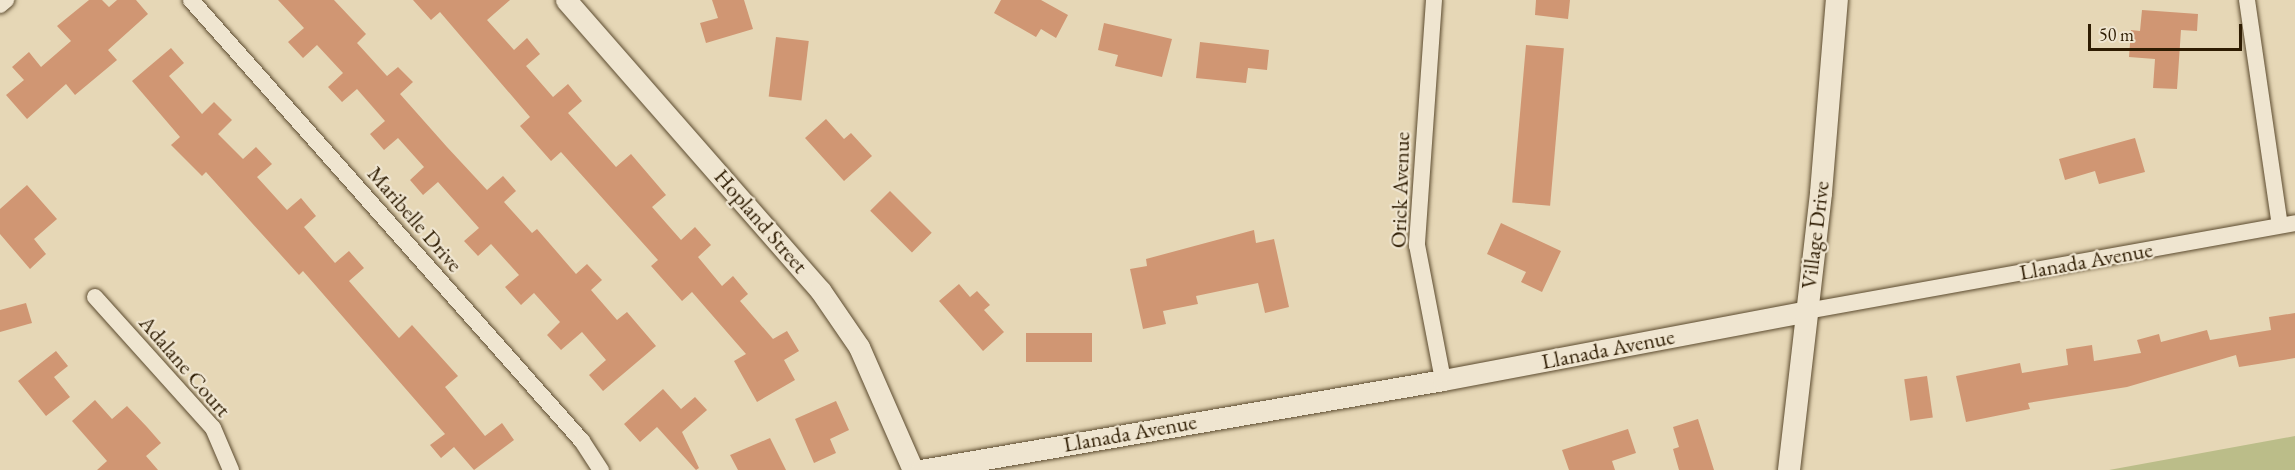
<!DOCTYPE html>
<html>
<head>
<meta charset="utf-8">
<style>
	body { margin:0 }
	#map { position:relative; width:2295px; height:470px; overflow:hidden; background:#e6d7b6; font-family:"EB Garamond",serif }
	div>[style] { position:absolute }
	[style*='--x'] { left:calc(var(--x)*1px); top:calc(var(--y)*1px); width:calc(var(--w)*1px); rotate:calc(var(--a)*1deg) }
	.green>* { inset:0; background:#bbbd89 }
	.building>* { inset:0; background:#d09673; transform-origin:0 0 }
	.roads { filter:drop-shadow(0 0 2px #5c4b2f) drop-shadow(0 0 2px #5c4b2f) }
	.minor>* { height:16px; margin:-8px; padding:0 8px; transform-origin:8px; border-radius:8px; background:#efe5d0 }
	.tertiary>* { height:21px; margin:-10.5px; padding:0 10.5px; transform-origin:10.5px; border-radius:10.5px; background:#efe5d0 }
	.secondary>* { height:22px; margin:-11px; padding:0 11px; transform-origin:11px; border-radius:11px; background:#efe5d0 }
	span { translate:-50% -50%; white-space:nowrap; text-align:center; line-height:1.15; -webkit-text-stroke:4.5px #efe5d0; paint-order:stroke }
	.street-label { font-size:22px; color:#2e1c02 }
	.scale { position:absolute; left:2088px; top:24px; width:154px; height:27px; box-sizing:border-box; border:3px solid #2e1c02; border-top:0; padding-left:8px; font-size:18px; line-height:21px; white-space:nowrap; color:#2e1c02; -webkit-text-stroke:4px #efe5d0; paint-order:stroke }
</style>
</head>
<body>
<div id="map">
	<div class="green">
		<div style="clip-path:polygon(2295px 436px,2295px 470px,2109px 470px)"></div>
	</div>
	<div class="building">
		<div style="clip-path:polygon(89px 0,102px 0,109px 7px,117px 0,136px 0,148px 14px,108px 50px,117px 60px,75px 95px,66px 84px,27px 119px,6px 95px,24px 80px,12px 67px,29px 52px,41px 67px,71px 41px,57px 26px)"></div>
		<div style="clip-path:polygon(278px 0,334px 0,366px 34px,357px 43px,387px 76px,398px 67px,413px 82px,400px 94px,447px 147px,487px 190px,503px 176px,516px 191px,504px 202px,532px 233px,537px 229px,576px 274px,587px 264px,602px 280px,591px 290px,617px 320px,627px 312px,656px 346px,603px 391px,589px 375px,606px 360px,582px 332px,561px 350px,547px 335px,560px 322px,534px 293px,521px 305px,505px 287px,519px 275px,491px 244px,478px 256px,464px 241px,479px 228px,438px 182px,423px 195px,410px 180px,424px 167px,398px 138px,384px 150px,370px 134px,385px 121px,357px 89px,342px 102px,328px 87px,343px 73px,317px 45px,303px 58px,288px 42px,304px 28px)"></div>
		<div style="clip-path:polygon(413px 0,510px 0,487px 20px,514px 50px,527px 38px,540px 54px,526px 66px,553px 97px,568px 84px,582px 101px,568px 113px,616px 167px,631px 154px,666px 195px,652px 207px,681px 240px,695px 227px,711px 245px,698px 257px,722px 286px,733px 276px,748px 294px,740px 301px,773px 339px,787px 331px,799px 351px,784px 360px,795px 380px,757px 402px,734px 361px,746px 354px,692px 292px,682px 301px,651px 266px,658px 260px,561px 152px,551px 161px,520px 126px,530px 117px,440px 12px,431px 20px)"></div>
		<div style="clip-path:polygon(712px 0,744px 0,753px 29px,706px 43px,700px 23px,718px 18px)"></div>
		<div style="clip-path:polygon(1001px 0,1041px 0,1068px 15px,1056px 38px,1041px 29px,1036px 37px,994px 13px)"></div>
		<div style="clip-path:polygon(1536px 0,1570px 0,1568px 19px,1535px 15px)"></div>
		<div style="clip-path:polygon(2142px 10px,2198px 14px,2197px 31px,2181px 30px,2177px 89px,2153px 88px,2155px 59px,2129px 57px,2131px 30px,2140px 31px)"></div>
		<div style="clip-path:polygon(1104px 23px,1172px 39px,1162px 77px,1115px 66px,1118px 55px,1098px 50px)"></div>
		<div style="left:776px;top:37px;width:33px;height:60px;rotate:7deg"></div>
		<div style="clip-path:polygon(1200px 42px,1269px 50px,1267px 70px,1248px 68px,1246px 83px,1196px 78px)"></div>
		<div style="left:1526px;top:45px;width:38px;height:158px;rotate:5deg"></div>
		<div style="clip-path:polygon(171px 48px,184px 63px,169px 76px,202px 114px,214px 102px,232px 120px,218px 134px,243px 159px,256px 147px,272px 164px,257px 177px,287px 210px,301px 198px,316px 216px,304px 227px,335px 263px,349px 251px,364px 268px,349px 281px,362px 296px,399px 338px,412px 325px,458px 376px,445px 387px,485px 436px,502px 423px,514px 440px,474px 470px,454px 447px,441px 458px,430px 445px,445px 434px,303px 271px,299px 275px,206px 172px,202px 176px,171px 145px,180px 137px,132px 81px)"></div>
		<div style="clip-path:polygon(826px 119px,844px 139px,851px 133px,872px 156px,844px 181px,805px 138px)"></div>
		<div style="clip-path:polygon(2135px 138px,2145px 172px,2099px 184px,2095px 171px,2065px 180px,2059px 159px)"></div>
		<div style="clip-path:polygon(27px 185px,57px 219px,34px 239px,46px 254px,30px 269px,0 234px,0 209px)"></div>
		<div style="left:890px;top:191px;width:59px;height:28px;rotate:45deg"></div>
		<div style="clip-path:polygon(1501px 223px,1561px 251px,1542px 292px,1521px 282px,1526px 272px,1487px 254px)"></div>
		<div style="clip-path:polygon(1254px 230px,1256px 243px,1274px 239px,1289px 307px,1265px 313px,1258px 283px,1196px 296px,1198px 304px,1163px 311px,1166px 324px,1143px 329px,1130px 269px,1147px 266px,1146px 259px)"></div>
		<div style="clip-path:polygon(959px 284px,970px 297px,977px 291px,990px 305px,984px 310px,1004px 332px,983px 351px,939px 301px)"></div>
		<div style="clip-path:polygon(26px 303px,32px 323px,0 332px,0 310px)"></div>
		<div style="clip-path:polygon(2295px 313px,2295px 358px,2239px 367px,2236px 355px,2127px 387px,2028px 403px,2030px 409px,1966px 422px,1956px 376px,2020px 363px,2022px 373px,2068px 365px,2066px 349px,2092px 345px,2094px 361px,2141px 353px,2137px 340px,2159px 334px,2161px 342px,2207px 330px,2210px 340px,2271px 330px,2269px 317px)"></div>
		<div style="left:1092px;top:333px;width:29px;height:66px;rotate:90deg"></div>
		<div style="clip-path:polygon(56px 351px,68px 366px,54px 377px,70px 397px,46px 416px,18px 381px)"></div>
		<div style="left:1927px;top:376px;width:42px;height:23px;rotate:82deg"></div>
		<div style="clip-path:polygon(663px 389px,681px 409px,695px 397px,707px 410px,682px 432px,699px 468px,696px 470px,657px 427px,640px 442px,624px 424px)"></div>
		<div style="clip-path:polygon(95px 400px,112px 419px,127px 406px,147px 427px,161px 443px,146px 456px,158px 470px,97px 470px,107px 461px,72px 421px)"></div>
		<div style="clip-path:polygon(836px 401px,849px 430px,830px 439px,836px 453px,814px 463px,795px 419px)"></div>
		<div style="clip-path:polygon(1698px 419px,1714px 470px,1679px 470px,1673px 449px,1679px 447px,1673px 427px)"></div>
		<div style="clip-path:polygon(1628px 429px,1636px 453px,1612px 461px,1615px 470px,1569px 470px,1562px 450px)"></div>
		<div style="clip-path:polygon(770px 438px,786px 470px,738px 470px,730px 455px)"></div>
	</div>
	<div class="roads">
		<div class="minor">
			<div style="--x:191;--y:0;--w:589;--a:48.44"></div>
			<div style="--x:582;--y:441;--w:35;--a:57"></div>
			<div style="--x:1434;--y:0;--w:246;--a:94"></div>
			<div style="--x:1417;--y:245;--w:137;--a:79.1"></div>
			<div style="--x:2247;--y:0;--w:227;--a:81.7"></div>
			<div style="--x:0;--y:5;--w:8;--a:-40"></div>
			<div style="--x:95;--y:297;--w:176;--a:48"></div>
			<div style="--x:213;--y:428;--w:46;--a:66.8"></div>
			<div style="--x:1807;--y:311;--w:496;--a:-10.2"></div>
		</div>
		<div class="tertiary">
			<div style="--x:566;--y:0;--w:386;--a:48.8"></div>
			<div style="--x:820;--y:290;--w:69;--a:55.6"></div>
			<div style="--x:859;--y:347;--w:134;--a:66.3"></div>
			<div style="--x:921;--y:470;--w:530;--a:-9.78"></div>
			<div style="--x:1443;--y:380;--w:370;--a:-10.7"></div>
		</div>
		<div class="secondary">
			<div style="--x:1789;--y:470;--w:279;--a:-83.4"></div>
			<div style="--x:1821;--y:193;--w:194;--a:-85.3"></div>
		</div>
	</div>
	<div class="street-label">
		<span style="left:1400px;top:190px;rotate:-88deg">Orick Avenue</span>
		<span style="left:415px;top:219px;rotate:49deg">Maribelle Drive</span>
		<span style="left:761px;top:221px;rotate:49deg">Hopland Street</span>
		<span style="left:1815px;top:235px;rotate:-83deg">Village Drive</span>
		<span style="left:2086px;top:261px;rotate:-10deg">Llanada Avenue</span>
		<span style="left:1608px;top:349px;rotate:-11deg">Llanada Avenue</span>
		<span style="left:185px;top:366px;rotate:49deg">Adalane Court</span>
		<span style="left:1130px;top:433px;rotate:-10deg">Llanada Avenue</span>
	</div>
	<div class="scale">50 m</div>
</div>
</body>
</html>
